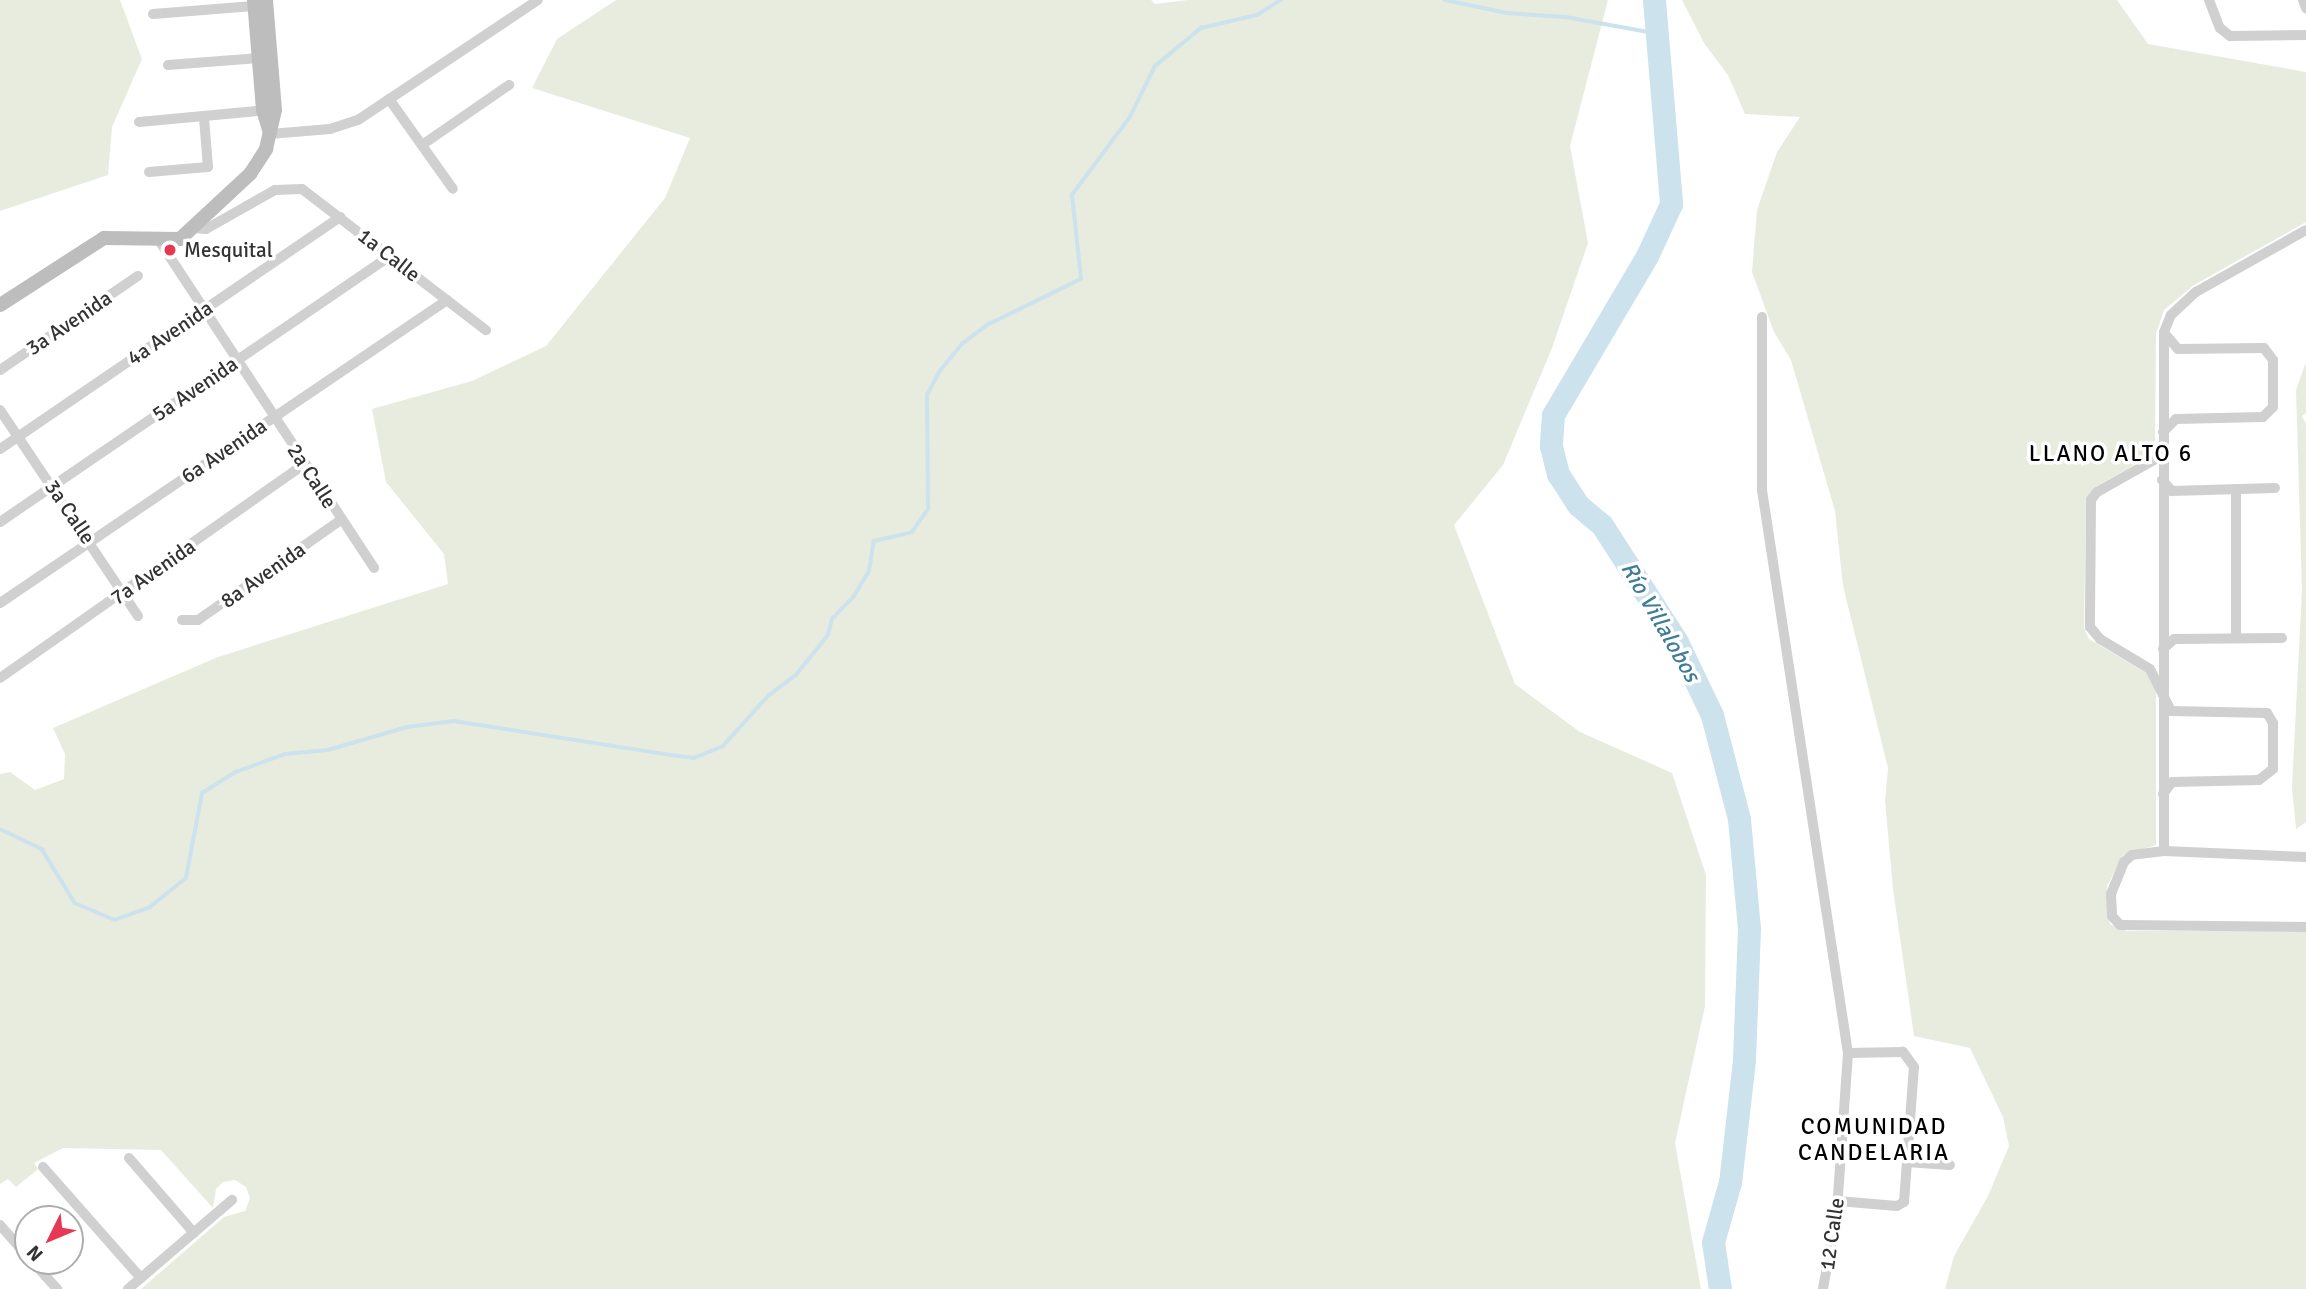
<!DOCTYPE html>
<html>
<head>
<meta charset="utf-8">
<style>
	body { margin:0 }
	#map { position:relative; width:2306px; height:1289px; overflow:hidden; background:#fff; font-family:Signika,sans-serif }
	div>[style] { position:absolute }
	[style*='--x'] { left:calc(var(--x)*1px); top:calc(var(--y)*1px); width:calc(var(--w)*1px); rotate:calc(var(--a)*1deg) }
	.green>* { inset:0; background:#e7ecdf }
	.stream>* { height:3.5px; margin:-1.75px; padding:0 1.75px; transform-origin:1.75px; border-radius:1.75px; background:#cce2ec }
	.river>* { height:23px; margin:-11.5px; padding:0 11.5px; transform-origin:11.5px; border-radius:11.5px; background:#cce2ec }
	.minor>* { height:10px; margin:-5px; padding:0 5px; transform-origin:5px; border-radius:5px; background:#d0d0d0 }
	.secondary>* { height:14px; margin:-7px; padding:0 7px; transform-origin:7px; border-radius:7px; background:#bdbdbd }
	.dots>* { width:19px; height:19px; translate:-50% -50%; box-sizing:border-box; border:4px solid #fff; border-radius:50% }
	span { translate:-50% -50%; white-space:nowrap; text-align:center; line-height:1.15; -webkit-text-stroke:7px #fff; paint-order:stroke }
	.poi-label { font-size:21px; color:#333 }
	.left { translate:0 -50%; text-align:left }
	.street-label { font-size:21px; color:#333 }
	.neighbourhood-label { font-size:23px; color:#000; letter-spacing:2px }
	.water-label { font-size:23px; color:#3e7c97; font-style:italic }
	.north { position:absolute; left:14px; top:1205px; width:70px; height:70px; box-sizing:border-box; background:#fff; border:2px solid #adadad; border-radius:50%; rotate:227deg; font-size:19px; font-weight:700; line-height:28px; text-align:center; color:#333 }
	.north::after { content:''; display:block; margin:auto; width:24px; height:32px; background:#e73853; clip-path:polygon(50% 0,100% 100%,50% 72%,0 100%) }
</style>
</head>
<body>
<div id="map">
	<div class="green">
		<div style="clip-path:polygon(0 0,120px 0,142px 59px,112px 127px,108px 175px,0 211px)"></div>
		<div style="clip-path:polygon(616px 0,1151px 0,1155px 4px,1188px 0,1608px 0,1570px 146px,1588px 243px,1552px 348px,1503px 465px,1454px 525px,1515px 684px,1580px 732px,1672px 773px,1706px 875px,1705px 1006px,1675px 1143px,1701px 1289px,141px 1289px,224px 1217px,245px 1211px,250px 1198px,246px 1187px,235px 1180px,223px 1182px,216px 1189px,213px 1208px,161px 1150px,63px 1148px,34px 1163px,38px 1169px,16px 1187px,8px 1179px,0 1184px,0 774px,10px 772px,35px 790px,64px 779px,65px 754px,53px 728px,218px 657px,448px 584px,444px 554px,386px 482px,372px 409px,472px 381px,546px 346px,665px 198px,690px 138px,532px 88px,557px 39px)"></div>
		<div style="clip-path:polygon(1682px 0,2117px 0,2148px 44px,2306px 72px,2306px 222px,2194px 285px,2164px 310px,2156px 334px,2155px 444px,2145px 459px,2095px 487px,2086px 499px,2084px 628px,2089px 639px,2148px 674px,2156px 691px,2156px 845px,2123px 855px,2107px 886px,2110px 924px,2127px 931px,2306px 931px,2306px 1289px,1945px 1289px,1954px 1256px,1988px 1196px,2009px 1146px,2003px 1117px,1970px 1048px,1914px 1036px,1893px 889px,1885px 801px,1888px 768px,1843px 586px,1835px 511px,1791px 360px,1774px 332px,1752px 272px,1757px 210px,1777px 152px,1800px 117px,1745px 114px,1728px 75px,1704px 43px)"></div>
		<div style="clip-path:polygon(2306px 362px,2306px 413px,2302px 416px,2306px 424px,2306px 822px,2296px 829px,2292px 787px,2302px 590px,2296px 390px)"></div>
	</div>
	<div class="stream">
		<div style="--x:1445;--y:0;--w:63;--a:11.8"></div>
		<div style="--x:1507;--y:13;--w:59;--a:3.9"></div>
		<div style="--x:1566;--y:17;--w:89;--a:10.3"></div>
		<div style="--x:0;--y:829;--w:47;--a:25.5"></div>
		<div style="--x:42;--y:849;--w:63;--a:58.6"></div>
		<div style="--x:75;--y:903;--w:43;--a:23"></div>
		<div style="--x:115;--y:920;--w:37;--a:-20"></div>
		<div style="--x:150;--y:907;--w:46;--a:-38.9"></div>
		<div style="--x:186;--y:878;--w:86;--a:-79.3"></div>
		<div style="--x:202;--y:793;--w:40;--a:-32"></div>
		<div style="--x:236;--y:772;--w:52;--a:-20.2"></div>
		<div style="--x:285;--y:754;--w:43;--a:-5.3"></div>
		<div style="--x:328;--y:750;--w:82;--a:-16.2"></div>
		<div style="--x:407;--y:727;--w:47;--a:-7.3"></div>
		<div style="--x:454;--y:721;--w:220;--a:8.9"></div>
		<div style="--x:671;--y:755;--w:23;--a:7"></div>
		<div style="--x:694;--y:758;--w:31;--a:-22"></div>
		<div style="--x:723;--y:746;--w:67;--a:-48"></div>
		<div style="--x:768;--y:696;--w:35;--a:-37"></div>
		<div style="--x:796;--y:675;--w:51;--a:-51.3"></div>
		<div style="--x:828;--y:635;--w:16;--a:-76"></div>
		<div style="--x:832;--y:619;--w:32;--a:-46"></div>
		<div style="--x:854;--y:596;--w:29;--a:-59"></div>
		<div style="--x:869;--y:571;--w:30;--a:-81"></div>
		<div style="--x:874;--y:541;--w:39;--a:-13"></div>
		<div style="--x:912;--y:532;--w:28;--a:-55"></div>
		<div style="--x:928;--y:509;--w:114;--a:-90.5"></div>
		<div style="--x:927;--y:395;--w:27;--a:-62"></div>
		<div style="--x:940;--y:371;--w:35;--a:-51"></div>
		<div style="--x:962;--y:344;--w:34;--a:-37"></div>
		<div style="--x:989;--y:324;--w:102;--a:-26.1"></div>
		<div style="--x:1081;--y:279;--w:84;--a:-96.1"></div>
		<div style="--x:1072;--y:195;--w:97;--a:-53.4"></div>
		<div style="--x:1130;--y:117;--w:57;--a:-63.9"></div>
		<div style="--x:1155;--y:66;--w:60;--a:-39.6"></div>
		<div style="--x:1201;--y:28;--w:57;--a:-13.1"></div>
		<div style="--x:1257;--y:15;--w:28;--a:-32"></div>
	</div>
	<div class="river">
		<div style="--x:1654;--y:0;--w:205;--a:85.2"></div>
		<div style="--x:1671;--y:204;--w:57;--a:114.8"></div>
		<div style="--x:1647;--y:256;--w:185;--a:120.6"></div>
		<div style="--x:1553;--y:415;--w:31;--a:94"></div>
		<div style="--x:1551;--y:446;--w:29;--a:76"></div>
		<div style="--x:1558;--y:474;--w:37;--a:57"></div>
		<div style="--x:1578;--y:505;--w:31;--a:40"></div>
		<div style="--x:1602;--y:525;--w:139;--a:57.3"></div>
		<div style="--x:1677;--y:642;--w:81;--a:64.4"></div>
		<div style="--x:1712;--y:715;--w:107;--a:75.4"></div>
		<div style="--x:1739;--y:819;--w:110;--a:84.8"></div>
		<div style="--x:1749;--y:929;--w:131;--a:92.2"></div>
		<div style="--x:1744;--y:1060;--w:123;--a:96.5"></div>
		<div style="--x:1730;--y:1182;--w:62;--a:105.8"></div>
		<div style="--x:1713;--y:1242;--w:48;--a:81.5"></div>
	</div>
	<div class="minor">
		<div style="--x:2209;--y:0;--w:30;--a:69"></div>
		<div style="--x:2220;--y:28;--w:13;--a:39"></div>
		<div style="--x:2230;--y:36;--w:76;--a:-0.8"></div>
		<div style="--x:2303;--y:0;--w:9;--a:69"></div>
		<div style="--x:153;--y:14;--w:101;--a:-4.5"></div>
		<div style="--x:168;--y:65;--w:90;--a:-4.4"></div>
		<div style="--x:389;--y:99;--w:110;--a:54.6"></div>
		<div style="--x:139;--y:122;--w:130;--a:-5.3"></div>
		<div style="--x:270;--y:134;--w:60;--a:-4.8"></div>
		<div style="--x:330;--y:129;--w:29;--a:-18"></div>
		<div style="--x:358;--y:120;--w:216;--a:-33.7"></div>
		<div style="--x:422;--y:145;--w:106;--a:-34.6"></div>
		<div style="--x:149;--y:172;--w:59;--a:-4.8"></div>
		<div style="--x:208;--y:167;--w:49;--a:-94.7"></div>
		<div style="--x:194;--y:228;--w:12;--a:5"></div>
		<div style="--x:206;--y:229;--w:79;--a:-29.5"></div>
		<div style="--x:275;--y:190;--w:27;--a:-2"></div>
		<div style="--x:302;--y:189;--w:232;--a:37.5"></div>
		<div style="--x:160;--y:242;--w:390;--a:56.7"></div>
		<div style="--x:1762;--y:317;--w:173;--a:90"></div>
		<div style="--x:1762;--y:490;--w:570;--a:81.32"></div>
		<div style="--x:1848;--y:1053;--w:158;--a:94"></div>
		<div style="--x:1837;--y:1211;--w:79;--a:100.2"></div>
		<div style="--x:0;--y:370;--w:167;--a:-34.3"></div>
		<div style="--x:0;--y:410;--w:248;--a:56.2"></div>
		<div style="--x:2163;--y:432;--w:18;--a:-45"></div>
		<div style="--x:2176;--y:419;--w:87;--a:-1.3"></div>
		<div style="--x:2263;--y:417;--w:14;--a:-45"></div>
		<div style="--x:2273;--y:407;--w:47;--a:-90"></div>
		<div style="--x:2273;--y:360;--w:15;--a:-127"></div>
		<div style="--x:2264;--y:348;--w:86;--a:179.3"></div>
		<div style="--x:2178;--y:349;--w:21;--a:-131"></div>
		<div style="--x:2162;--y:447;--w:15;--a:122"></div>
		<div style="--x:2154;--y:460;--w:65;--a:150.7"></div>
		<div style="--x:2097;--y:492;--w:10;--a:127"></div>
		<div style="--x:2091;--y:500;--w:127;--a:90.5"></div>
		<div style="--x:2090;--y:627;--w:16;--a:50"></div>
		<div style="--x:2100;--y:639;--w:58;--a:31"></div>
		<div style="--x:2150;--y:669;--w:47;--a:63.4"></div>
		<div style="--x:2171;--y:711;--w:96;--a:1.2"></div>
		<div style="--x:2267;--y:713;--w:12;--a:59"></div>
		<div style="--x:2273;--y:723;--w:46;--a:90"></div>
		<div style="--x:2273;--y:769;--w:18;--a:142"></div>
		<div style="--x:2259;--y:780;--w:87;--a:178.7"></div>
		<div style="--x:2172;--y:782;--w:15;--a:127"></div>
		<div style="--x:0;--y:449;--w:412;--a:-34.3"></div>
		<div style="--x:2162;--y:480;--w:15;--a:48"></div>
		<div style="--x:2172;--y:491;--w:103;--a:-1.7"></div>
		<div style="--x:2236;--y:489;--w:149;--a:90"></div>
		<div style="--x:0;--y:522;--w:472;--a:-34.3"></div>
		<div style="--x:0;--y:603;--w:540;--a:-34.13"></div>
		<div style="--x:182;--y:620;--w:16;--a:0"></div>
		<div style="--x:198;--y:620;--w:174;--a:-35"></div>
		<div style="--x:2163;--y:649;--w:15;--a:-42"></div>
		<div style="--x:2174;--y:639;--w:108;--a:-0.5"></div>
		<div style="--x:0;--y:678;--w:372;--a:-35.1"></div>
		<div style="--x:2164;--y:851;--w:519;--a:-90"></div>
		<div style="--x:2164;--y:332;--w:18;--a:-68"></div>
		<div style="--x:2171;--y:315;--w:34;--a:-43"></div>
		<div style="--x:2196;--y:292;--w:126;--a:-29.4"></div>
		<div style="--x:2306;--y:857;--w:142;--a:-177.6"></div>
		<div style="--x:2164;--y:851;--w:32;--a:173"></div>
		<div style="--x:2132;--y:855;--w:11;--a:139"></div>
		<div style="--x:2124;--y:862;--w:35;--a:112"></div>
		<div style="--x:2111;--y:895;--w:21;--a:87"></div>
		<div style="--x:2112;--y:916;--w:12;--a:48"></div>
		<div style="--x:2120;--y:925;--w:186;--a:0.6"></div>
		<div style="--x:129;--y:1158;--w:99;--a:49.1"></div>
		<div style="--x:1907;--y:1162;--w:43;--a:4"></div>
		<div style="--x:43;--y:1167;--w:148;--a:48.6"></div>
		<div style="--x:1838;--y:1201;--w:59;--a:4.8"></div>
		<div style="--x:1897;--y:1206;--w:8;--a:-30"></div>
		<div style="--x:1904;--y:1202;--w:135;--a:-85.8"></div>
		<div style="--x:1914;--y:1067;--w:19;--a:-126"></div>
		<div style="--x:1903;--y:1052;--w:55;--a:179"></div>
		<div style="--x:0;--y:1225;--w:43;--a:48.8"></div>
		<div style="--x:32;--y:1261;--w:38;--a:48"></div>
		<div style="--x:128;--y:1289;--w:137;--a:-40.6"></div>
	</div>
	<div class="secondary">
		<div style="--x:254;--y:0;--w:110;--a:85.3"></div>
		<div style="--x:263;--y:110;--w:24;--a:73"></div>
		<div style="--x:0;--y:305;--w:124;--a:-32.8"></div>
		<div style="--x:104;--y:238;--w:76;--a:0.8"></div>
		<div style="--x:180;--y:239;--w:96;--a:-42.9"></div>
		<div style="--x:250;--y:174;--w:30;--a:-57"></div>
		<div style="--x:266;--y:149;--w:40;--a:-77"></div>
		<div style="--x:275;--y:110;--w:110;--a:-94.7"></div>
	</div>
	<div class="dots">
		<div style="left:170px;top:250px;background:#e73853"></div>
	</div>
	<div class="poi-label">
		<span class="left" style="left:184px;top:250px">Mesquital</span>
	</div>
	<div class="street-label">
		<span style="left:389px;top:255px;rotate:38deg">1a Calle</span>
		<span style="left:69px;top:323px;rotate:-34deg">3a Avenida</span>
		<span style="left:170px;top:333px;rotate:-34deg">4a Avenida</span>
		<span style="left:195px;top:389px;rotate:-34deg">5a Avenida</span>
		<span style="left:224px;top:451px;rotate:-34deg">6a Avenida</span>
		<span style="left:312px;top:476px;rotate:57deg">2a Calle</span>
		<span style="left:70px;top:512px;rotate:56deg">3a Calle</span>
		<span style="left:153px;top:572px;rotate:-35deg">7a Avenida</span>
		<span style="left:263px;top:575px;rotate:-35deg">8a Avenida</span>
		<span style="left:1832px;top:1234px;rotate:-82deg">12 Calle</span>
	</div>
	<div class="neighbourhood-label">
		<span style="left:2111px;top:454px">LLANO ALTO 6</span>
		<span style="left:1874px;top:1140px">COMUNIDAD<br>CANDELARIA</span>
	</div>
	<div class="water-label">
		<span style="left:1660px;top:622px;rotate:60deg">Río Villalobos</span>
	</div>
	<div class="north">N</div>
</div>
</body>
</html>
